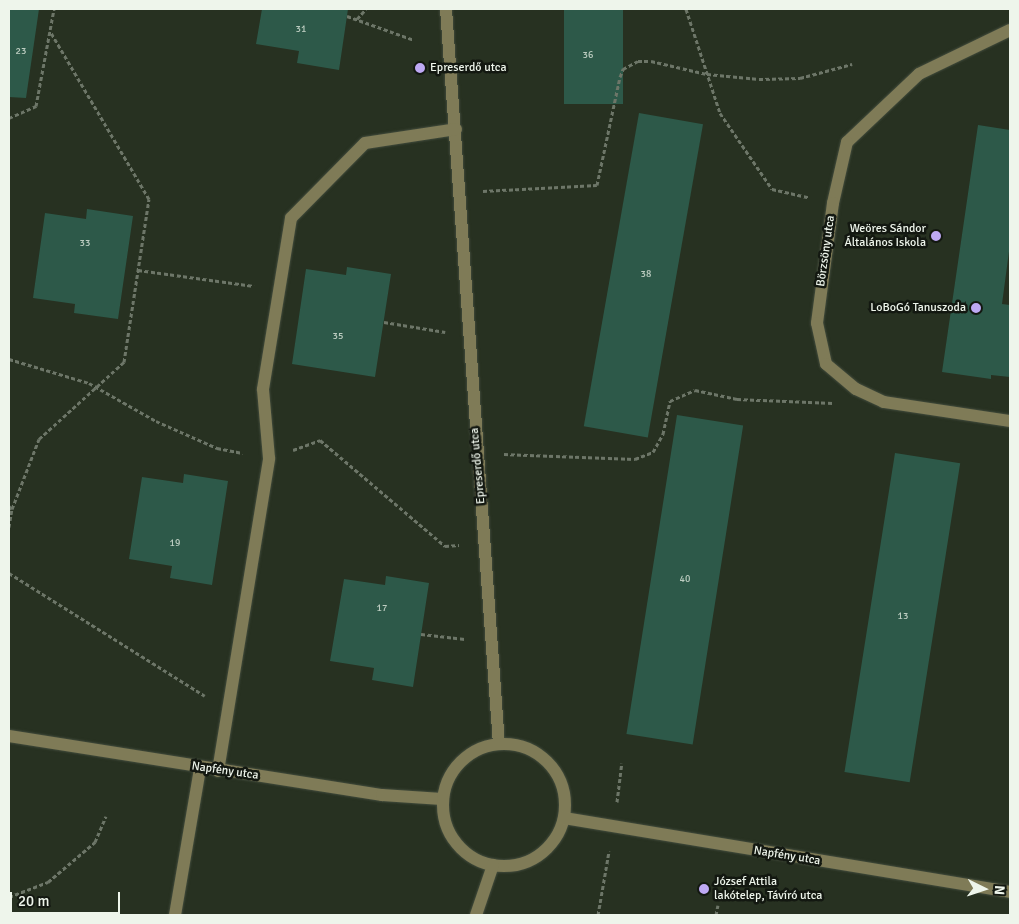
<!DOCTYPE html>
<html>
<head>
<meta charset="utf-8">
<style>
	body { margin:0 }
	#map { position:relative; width:1019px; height:924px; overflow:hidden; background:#273121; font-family:Signika,sans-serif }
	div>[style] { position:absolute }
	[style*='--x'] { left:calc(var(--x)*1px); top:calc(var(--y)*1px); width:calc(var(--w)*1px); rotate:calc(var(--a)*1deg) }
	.building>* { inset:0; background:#2d5949; transform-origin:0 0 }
	.path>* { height:3px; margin-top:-1.5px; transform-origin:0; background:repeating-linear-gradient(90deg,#6d7668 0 4px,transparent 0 6.5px) }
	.roads { filter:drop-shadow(0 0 1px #434c3d) drop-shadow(0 0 1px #434c3d) }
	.minor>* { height:12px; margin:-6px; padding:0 6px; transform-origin:6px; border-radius:6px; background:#7f7b57 }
	.minor>.ring { margin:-6px; padding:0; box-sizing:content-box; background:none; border:12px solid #7f7b57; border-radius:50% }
	.dots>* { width:14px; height:14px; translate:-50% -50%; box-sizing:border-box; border:2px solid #131811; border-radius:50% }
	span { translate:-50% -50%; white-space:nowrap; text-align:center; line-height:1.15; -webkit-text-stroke:5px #131811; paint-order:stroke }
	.number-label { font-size:10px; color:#becec2 }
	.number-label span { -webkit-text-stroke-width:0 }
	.poi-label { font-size:12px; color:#eef5eb }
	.left { translate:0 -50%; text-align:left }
	.right { translate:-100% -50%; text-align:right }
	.street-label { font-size:12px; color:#eef5eb }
	.frame { position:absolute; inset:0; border:10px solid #eef5eb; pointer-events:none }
	.north { position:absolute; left:959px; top:864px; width:50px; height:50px; -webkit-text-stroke:4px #131811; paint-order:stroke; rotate:94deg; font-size:14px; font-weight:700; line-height:20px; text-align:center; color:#eef5eb }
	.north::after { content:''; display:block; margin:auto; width:18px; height:22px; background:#eef5eb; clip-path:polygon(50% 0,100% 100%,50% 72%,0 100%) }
	.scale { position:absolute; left:10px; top:892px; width:110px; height:22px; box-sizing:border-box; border:2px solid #eef5eb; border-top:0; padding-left:6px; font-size:15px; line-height:18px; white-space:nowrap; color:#eef5eb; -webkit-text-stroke:4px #131811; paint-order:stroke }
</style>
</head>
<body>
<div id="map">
	<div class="building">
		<div style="clip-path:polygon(9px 9px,39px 9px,26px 98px,9px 97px)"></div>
		<div style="clip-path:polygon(262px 9px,348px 9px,339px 70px,297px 63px,299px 51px,256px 44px)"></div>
		<div style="left:564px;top:9px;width:59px;height:95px"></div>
		<div style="left:639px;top:113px;width:65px;height:318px;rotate:10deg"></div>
		<div style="clip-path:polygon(978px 125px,1010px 130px,1010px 244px,1002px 304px,1010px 305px,1010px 377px,991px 375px,991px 379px,942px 372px)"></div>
		<div style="clip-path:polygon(87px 209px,133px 216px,118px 319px,74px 313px,75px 304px,33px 298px,45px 213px,86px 219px)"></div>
		<div style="clip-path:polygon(347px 267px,391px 274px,375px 377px,292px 364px,306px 269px,346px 275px)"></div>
		<div style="left:677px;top:415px;width:67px;height:323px;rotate:9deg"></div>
		<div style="left:895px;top:453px;width:66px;height:323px;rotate:9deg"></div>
		<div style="clip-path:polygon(184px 474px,228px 481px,212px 585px,170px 578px,172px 566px,129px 559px,142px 477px,183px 483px)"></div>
		<div style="clip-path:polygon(386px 576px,429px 583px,413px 687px,372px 680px,374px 668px,330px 661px,344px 579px,385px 585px)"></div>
	</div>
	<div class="path">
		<div style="--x:686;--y:9;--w:109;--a:71.9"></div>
		<div style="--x:720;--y:113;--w:92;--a:55.6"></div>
		<div style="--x:772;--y:189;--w:37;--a:13"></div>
		<div style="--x:347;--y:16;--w:71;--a:19.7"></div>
		<div style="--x:357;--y:19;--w:13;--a:-48"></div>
		<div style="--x:9;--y:118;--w:30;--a:-24"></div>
		<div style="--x:36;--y:106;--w:99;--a:-79.5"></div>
		<div style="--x:483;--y:191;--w:114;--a:-3"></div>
		<div style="--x:597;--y:185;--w:110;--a:-78"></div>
		<div style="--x:620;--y:77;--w:9;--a:-69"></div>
		<div style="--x:623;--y:69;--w:17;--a:-28"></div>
		<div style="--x:638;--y:61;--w:13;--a:0"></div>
		<div style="--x:651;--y:61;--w:57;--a:13.1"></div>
		<div style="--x:707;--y:74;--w:52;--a:5.5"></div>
		<div style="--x:759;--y:79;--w:41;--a:-1.4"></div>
		<div style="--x:800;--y:78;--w:54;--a:-15.1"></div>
		<div style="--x:138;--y:270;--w:117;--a:7.9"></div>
		<div style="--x:384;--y:322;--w:62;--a:9.3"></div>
		<div style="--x:9;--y:359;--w:84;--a:16.7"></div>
		<div style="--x:89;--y:383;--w:77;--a:29.6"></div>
		<div style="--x:156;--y:421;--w:67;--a:23.9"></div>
		<div style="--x:217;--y:448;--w:26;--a:11"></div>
		<div style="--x:293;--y:450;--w:29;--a:-20"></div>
		<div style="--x:320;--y:440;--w:164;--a:40.3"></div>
		<div style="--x:445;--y:546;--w:14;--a:-4"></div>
		<div style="--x:504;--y:454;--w:131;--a:2.2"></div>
		<div style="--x:635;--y:459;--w:19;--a:-21"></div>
		<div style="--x:653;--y:452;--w:21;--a:-61"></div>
		<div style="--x:663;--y:434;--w:34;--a:-78"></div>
		<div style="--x:670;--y:401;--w:27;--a:-24"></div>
		<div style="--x:695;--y:390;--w:43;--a:12.1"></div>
		<div style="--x:737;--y:399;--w:96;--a:2.4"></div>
		<div style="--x:9;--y:506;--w:4;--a:45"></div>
		<div style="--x:12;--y:509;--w:75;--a:-68.9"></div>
		<div style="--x:39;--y:439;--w:115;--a:-42.2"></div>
		<div style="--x:124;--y:362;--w:165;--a:-81.3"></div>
		<div style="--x:149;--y:199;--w:195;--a:-120.5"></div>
		<div style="--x:9;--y:527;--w:18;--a:-81"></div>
		<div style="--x:9;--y:573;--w:231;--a:32.1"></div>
		<div style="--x:421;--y:634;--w:44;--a:6.5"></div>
		<div style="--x:617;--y:802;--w:39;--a:-83"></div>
		<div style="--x:9;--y:897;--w:42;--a:-21"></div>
		<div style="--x:48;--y:882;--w:62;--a:-40.4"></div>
		<div style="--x:95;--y:842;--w:28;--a:-67"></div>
		<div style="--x:598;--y:915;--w:65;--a:-80.2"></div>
		<div style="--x:716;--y:915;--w:10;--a:-79"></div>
	</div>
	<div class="roads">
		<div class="minor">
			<div style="--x:446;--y:9;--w:737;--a:85.88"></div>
			<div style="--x:1010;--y:30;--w:101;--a:154.2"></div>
			<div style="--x:919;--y:74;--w:99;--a:136.6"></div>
			<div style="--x:847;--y:142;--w:63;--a:102.9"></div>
			<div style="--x:833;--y:203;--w:121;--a:97.6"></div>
			<div style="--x:817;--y:323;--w:42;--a:77.6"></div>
			<div style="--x:826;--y:364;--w:39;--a:40"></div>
			<div style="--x:856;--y:389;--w:31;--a:25"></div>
			<div style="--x:884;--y:402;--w:127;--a:8.6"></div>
			<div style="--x:9;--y:736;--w:378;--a:9"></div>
			<div style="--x:382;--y:795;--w:60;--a:3.8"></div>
			<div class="ring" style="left:443px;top:744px;width:110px;height:110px"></div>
			<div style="--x:218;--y:771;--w:317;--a:-80.7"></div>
			<div style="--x:269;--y:458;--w:69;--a:-95"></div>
			<div style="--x:263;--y:389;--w:173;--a:-80.7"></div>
			<div style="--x:291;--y:218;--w:105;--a:-45.4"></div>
			<div style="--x:365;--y:143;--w:92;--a:-8.7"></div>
			<div style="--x:564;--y:818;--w:452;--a:9.4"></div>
			<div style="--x:175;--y:915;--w:149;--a:-80.3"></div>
			<div style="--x:476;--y:915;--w:53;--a:-71.2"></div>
		</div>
	</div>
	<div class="dots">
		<div style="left:420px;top:68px;background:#bea9f4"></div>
		<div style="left:936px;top:236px;background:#bea9f4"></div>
		<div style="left:976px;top:308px;background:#bea9f4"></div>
		<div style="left:704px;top:889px;background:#bea9f4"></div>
	</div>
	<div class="number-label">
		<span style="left:301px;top:30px">31</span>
		<span style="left:21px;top:52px">23</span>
		<span style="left:588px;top:56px">36</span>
		<span style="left:85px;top:244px">33</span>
		<span style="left:646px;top:275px">38</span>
		<span style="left:338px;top:337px">35</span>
		<span style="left:175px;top:544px">19</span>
		<span style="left:685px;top:580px">40</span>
		<span style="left:382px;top:609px">17</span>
		<span style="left:903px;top:617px">13</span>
	</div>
	<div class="poi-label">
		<span class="left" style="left:430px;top:68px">Epreserdő utca</span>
		<span class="right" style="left:926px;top:236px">Weöres Sándor<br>Általános Iskola</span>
		<span class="right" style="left:966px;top:308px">LoBoGó Tanuszoda</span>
		<span class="left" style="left:714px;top:889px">József Attila<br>lakótelep, Távíró utca</span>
	</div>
	<div class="street-label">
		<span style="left:826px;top:251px;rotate:-82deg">Börzsöny utca</span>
		<span style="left:478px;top:466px;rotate:-95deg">Epreserdő utca</span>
		<span style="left:225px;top:771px;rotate:8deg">Napfény utca</span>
		<span style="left:787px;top:856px;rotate:9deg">Napfény utca</span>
	</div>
	<div class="frame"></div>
	<div class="north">N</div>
	<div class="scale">20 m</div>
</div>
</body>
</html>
